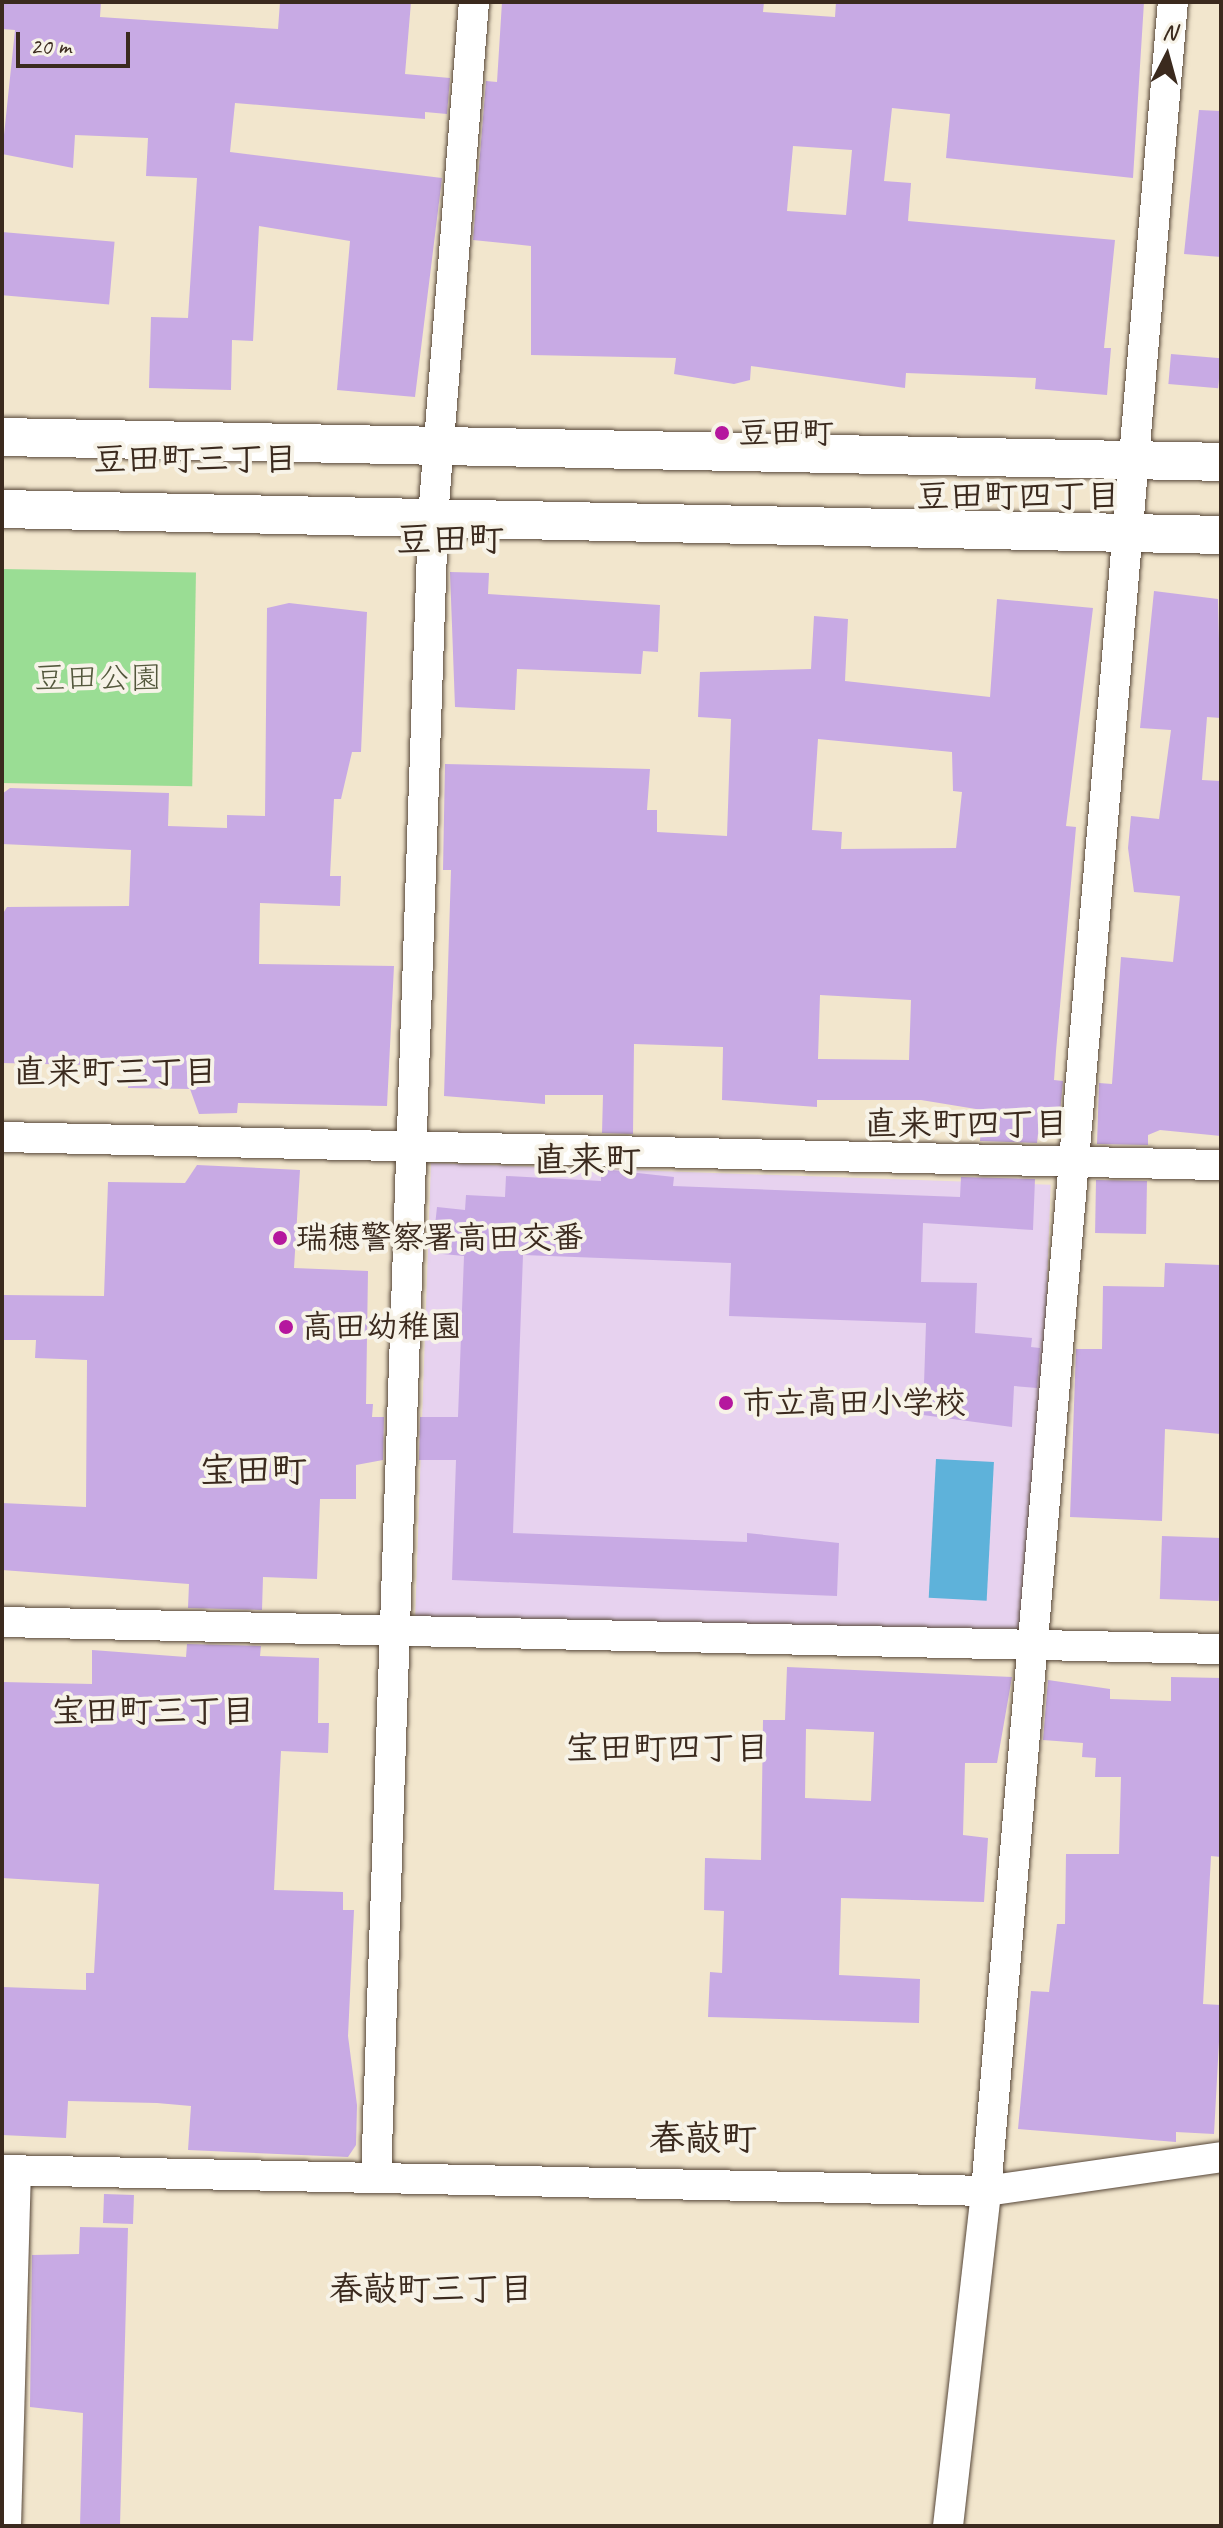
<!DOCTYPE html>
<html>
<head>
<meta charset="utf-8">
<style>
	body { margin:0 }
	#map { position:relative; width:1223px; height:2528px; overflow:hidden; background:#f2e6cd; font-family:Caveat,"Klee One",sans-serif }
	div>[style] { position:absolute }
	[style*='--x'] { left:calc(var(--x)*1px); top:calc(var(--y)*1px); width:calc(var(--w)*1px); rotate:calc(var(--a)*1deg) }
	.built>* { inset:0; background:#e7d2ef; transform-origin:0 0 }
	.green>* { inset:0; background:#9add94; transform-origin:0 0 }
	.water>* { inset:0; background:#5eb2da; transform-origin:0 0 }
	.building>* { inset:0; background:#c8aae4; transform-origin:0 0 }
	.roads { filter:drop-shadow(0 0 2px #564638) drop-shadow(0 0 2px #564638) }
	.minor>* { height:30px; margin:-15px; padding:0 15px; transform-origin:15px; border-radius:15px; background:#fff }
	.tertiary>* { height:38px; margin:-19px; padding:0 19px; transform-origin:19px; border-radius:19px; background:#fff }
	.dots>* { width:22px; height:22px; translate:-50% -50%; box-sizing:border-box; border:4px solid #f7f3e8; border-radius:50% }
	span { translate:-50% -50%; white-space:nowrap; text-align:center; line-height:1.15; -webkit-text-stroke:8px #f7f3e8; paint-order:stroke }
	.poi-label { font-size:32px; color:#3b2a1e; font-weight:700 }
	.left { translate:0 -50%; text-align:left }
	.park-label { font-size:32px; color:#53573c }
	.neighbourhood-label { font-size:34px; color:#3b2a1e; font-weight:700 }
	.quarter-label { font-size:36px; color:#3b2a1e; font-weight:700 }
	.frame { position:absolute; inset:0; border:4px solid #3b2a1e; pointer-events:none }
	.north { position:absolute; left:1127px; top:16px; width:80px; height:80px; -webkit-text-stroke:6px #f7f3e8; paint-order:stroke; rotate:6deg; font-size:22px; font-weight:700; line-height:32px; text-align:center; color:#3b2a1e }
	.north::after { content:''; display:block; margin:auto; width:28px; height:36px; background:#3b2a1e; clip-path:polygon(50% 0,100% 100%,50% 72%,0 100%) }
	.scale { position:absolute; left:16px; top:32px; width:114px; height:36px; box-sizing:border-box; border:4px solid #3b2a1e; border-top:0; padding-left:10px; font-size:24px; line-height:28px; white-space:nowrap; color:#3b2a1e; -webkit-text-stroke:6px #f7f3e8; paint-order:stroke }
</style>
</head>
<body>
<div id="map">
	<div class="built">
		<div style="left:431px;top:1163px;width:620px;height:462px;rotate:2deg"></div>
	</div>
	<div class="green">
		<div style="left:2px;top:569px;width:194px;height:214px;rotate:1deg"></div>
	</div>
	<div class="water">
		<div style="left:936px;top:1459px;width:58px;height:139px;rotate:3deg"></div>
	</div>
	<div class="building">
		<div style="clip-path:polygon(2px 2px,101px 2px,100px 17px,278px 29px,280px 2px,411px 2px,405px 74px,450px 78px,447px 114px,425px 112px,425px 119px,235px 103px,230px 152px,442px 178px,415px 397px,337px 390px,350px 241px,259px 226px,253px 341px,232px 340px,231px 390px,149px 388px,151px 317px,188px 318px,197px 178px,146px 176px,148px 138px,75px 135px,73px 168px,2px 154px,15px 30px,2px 29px)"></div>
		<div style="clip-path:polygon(evenodd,502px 2px,764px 2px,763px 12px,835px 17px,836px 2px,1144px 2px,1133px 178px,946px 158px,950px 114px,892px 108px,884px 181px,911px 183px,908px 221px,1115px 240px,1104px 348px,1111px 348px,1107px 395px,1035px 389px,1036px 378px,906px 373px,905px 388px,751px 366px,750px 380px,734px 384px,674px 374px,676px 358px,531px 355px,531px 246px,473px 240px,486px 81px,497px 82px,502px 2px,793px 146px,852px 150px,846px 215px,787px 211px,793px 146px)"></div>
		<div style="clip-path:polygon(1199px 110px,1221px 111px,1221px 257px,1184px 254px)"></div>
		<div style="left:2px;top:232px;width:113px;height:63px;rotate:5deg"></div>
		<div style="left:1171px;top:354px;width:50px;height:30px;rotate:5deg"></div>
		<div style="clip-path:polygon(450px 572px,489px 573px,488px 594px,660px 605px,658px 652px,643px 651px,641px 674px,517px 669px,515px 710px,455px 707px)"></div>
		<div style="clip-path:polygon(1154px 591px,1218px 599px,1221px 718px,1207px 717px,1202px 780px,1221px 781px,1221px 1136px,1160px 1130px,1148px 1135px,1148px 1145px,1097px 1144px,1099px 1083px,1112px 1084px,1121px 957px,1173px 962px,1180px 896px,1134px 892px,1128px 848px,1131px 816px,1159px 819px,1171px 730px,1140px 728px)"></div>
		<div style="clip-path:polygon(evenodd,997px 599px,1093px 608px,1066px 826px,1076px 827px,1056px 1051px,1054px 1080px,1063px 1081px,1058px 1135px,1038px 1134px,1037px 1143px,980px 1141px,982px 1110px,921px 1100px,817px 1100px,817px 1107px,722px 1100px,723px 1047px,634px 1044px,633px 1134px,602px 1133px,603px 1095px,545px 1095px,545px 1104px,444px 1096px,451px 870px,443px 870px,445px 764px,650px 769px,647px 810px,657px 810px,657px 832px,727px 836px,731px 719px,698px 717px,700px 672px,811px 669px,814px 616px,848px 619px,845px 681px,990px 697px,997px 599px,818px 739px,952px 752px,953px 791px,962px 792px,956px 848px,841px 849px,842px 832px,812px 830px,818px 739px,997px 599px,820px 995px,911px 1000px,909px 1060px,818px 1059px,820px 995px)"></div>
		<div style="clip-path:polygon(289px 603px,367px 612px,361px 752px,352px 752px,341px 799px,334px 799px,330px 876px,341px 876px,340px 906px,260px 903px,259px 964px,394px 966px,387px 1106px,238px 1103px,237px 1113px,199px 1114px,190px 1089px,128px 1088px,128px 1066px,2px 1063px,2px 915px,7px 907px,129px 906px,131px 850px,2px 844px,2px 794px,10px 788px,169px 793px,168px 826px,227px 828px,227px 815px,265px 816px,267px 608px)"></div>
		<div style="clip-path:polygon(197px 1165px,300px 1170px,294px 1268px,368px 1271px,366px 1404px,373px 1404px,372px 1417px,384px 1417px,383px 1460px,356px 1465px,356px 1499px,320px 1499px,317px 1579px,263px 1577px,262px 1610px,188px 1608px,189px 1584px,2px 1570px,2px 1503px,86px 1507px,87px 1360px,35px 1358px,36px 1340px,2px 1340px,2px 1295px,104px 1296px,108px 1182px,185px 1183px)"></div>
		<div style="clip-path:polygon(601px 1169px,674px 1177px,673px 1186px,960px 1197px,961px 1177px,1035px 1179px,1033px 1230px,923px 1223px,921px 1282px,977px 1283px,975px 1333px,1032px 1338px,1031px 1347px,1040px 1348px,1037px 1388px,1014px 1386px,1012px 1427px,923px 1415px,926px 1323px,729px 1316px,731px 1263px,523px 1255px,513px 1533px,747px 1542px,747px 1533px,839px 1543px,837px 1596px,452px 1580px,456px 1460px,419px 1460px,420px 1417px,458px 1417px,464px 1256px,432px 1253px,437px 1207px,465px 1210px,466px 1195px,505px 1197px,506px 1176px,601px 1181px)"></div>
		<div style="left:1096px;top:1180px;width:51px;height:53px;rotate:1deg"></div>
		<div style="clip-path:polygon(1165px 1263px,1221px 1265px,1221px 1434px,1165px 1429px,1162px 1521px,1070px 1517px,1076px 1349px,1102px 1349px,1103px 1286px,1164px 1287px)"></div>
		<div style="left:1162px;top:1536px;width:59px;height:63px;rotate:2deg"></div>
		<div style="clip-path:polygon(187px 1644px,261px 1646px,260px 1656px,319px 1658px,318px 1723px,329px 1723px,328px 1753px,281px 1751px,274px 1890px,343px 1892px,343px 1910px,354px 1910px,348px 2036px,357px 2105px,356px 2145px,348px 2157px,188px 2150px,191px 2106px,157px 2103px,68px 2101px,66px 2138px,2px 2135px,2px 1987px,86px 1990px,86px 1973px,94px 1973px,99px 1884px,2px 1878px,2px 1682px,92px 1684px,92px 1650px,186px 1657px)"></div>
		<div style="clip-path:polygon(evenodd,787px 1667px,1012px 1677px,997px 1763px,965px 1763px,963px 1835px,988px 1838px,984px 1902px,841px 1898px,839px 1975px,920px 1979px,919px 2023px,708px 2017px,710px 1972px,722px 1973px,724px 1911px,704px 1910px,705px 1858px,761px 1860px,763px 1720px,785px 1720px,787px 1667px,806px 1729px,874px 1732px,871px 1801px,805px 1798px,806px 1729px)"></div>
		<div style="clip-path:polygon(1171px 1677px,1221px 1678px,1221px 1857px,1211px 1856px,1203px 2004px,1221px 2005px,1214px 2134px,1176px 2132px,1176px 2142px,1018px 2129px,1031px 1991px,1049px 1992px,1057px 1924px,1065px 1924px,1066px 1854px,1119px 1854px,1121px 1777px,1095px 1777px,1096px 1758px,1082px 1757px,1083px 1743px,1043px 1740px,1048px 1680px,1110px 1689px,1110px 1699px,1171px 1701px)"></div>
		<div style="left:104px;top:2194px;width:30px;height:29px;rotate:2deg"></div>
		<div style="clip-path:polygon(80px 2227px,128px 2228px,120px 2526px,80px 2526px,83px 2413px,30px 2407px,32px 2255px,79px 2254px)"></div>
	</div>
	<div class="roads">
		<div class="minor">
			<div style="--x:2;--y:1137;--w:1219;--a:1.32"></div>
			<div style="--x:2;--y:1622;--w:1219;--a:1.27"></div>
			<div style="--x:2;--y:2170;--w:984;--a:1.22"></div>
			<div style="--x:986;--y:2191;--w:237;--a:-8.2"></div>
			<div style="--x:376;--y:2178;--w:1662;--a:-88.03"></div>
			<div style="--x:433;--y:517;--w:517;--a:-85.45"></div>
			<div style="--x:6;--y:2526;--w:356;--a:-88.4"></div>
			<div style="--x:948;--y:2526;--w:337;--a:-83.5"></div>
			<div style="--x:986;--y:2191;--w:2197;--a:-85.12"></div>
		</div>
		<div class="tertiary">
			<div style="--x:2;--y:437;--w:1219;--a:1.17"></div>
			<div style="--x:2;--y:509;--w:1219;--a:1.22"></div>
		</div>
	</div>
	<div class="dots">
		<div style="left:722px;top:433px;background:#b5179e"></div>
		<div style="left:280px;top:1238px;background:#b5179e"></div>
		<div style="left:286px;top:1327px;background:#b5179e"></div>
		<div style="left:726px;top:1403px;background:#b5179e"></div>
	</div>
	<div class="poi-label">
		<span class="left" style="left:738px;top:433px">豆田町</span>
		<span class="left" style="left:296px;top:1238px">瑞穂警察署高田交番</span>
		<span class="left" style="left:302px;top:1327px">高田幼稚園</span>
		<span class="left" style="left:742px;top:1403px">市立高田小学校</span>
	</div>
	<div class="park-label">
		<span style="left:98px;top:678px">豆田公園</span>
	</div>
	<div class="neighbourhood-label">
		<span style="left:195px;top:459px">豆田町三丁目</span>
		<span style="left:1018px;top:496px">豆田町四丁目</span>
		<span style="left:115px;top:1072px">直来町三丁目</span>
		<span style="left:966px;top:1124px">直来町四丁目</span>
		<span style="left:153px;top:1711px">宝田町三丁目</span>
		<span style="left:667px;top:1748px">宝田町四丁目</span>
		<span style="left:431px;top:2289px">春敲町三丁目</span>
	</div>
	<div class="quarter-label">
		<span style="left:450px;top:540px">豆田町</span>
		<span style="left:587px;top:1161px">直来町</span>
		<span style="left:253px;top:1471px">宝田町</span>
		<span style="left:703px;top:2139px">春敲町</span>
	</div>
	<div class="frame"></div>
	<div class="north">N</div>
	<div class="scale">20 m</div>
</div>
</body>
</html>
